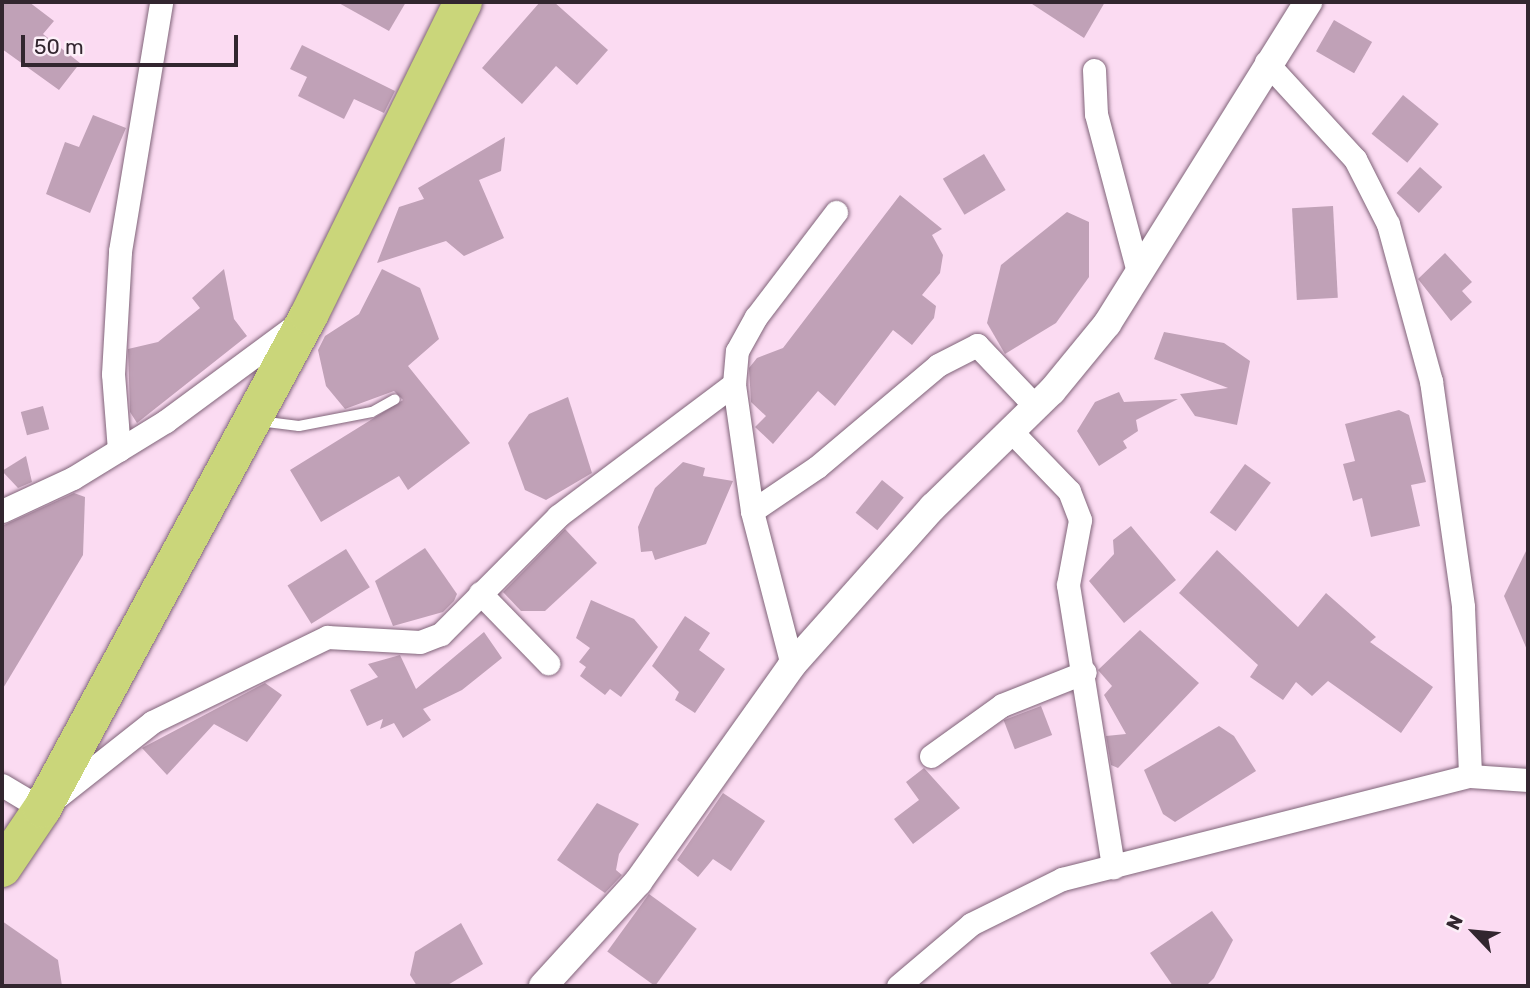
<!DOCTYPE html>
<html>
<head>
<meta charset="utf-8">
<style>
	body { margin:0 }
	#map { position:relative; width:1530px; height:988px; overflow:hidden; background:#fbdbf2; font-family:Rubik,sans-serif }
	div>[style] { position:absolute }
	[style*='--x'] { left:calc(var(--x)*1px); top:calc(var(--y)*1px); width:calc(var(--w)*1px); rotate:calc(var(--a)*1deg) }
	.building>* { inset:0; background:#c0a1b7; transform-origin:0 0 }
	.roads { filter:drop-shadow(0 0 2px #806479) drop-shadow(0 0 2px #806479) }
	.service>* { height:10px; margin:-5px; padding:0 5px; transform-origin:5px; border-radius:5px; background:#fff }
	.minor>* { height:23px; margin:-11.5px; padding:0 11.5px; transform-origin:11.5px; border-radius:11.5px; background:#fff }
	.tertiary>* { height:28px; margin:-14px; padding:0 14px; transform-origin:14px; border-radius:14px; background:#fff }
	.trunk>* { height:38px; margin:-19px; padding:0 19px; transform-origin:19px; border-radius:19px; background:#cad67a }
	span { translate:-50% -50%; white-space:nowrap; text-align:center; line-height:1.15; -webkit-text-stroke:5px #fceff8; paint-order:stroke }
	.frame { position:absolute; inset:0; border:4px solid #32262f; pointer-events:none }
	.north { position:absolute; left:1439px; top:897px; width:70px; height:70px; -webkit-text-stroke:5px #fceff8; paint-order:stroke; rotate:296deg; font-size:19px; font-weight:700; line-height:28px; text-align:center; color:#32262f }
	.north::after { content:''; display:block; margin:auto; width:24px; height:32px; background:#32262f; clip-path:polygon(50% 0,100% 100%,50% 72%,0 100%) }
	.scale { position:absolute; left:21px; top:35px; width:217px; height:32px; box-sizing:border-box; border:4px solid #32262f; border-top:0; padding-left:9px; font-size:21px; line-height:24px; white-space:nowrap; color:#32262f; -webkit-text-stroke:5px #fceff8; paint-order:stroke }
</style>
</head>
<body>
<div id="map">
	<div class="building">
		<div style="clip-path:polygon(2px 2px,29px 2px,54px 21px,43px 34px,80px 63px,59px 90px,2px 49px)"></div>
		<div style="clip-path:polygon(337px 2px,406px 2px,389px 31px)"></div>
		<div style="clip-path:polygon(540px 2px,554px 2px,608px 50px,577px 85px,556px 66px,522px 104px,482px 68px)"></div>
		<div style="clip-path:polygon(1029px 2px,1105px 2px,1084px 38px)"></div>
		<div style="left:1334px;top:20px;width:44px;height:36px;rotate:30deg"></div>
		<div style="clip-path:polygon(302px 45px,395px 91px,384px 113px,354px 99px,344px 119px,298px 96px,307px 77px,290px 69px)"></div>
		<div style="left:1403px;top:95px;width:46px;height:50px;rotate:39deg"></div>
		<div style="clip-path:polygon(93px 115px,126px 128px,90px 213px,46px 194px,65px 142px,79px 147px)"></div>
		<div style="clip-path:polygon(505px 137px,501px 171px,479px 180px,504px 238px,464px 256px,446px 241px,377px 263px,399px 207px,424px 199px,418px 188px)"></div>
		<div style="left:984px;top:154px;width:42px;height:48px;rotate:59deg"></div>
		<div style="left:1420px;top:167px;width:30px;height:35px;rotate:42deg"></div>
		<div style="clip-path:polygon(900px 195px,942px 229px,932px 235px,943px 255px,940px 273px,922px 295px,936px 306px,934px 318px,912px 345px,893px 330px,835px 406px,818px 391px,773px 444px,755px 427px,766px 416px,751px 402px,749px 368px,757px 358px,783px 348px)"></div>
		<div style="left:1333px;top:206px;width:92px;height:41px;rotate:87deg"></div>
		<div style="clip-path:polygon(1067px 212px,1089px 222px,1089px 277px,1056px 323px,1005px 354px,987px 323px,1001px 265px)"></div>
		<div style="clip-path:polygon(1445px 253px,1472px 282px,1462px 291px,1472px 302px,1451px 321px,1418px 279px)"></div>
		<div style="clip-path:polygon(224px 269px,234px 319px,247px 336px,137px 423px,130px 412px,128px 349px,158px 342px,200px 308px,192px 298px)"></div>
		<div style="clip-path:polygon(382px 269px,420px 288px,439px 339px,408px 366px,470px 443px,408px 490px,399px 476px,321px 522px,290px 470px,403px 400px,394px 391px,345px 409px,326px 386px,318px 350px,325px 336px,359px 314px)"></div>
		<div style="clip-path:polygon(1164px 332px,1224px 343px,1250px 361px,1237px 425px,1195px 416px,1180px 394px,1228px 388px,1154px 359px)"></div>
		<div style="clip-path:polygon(1119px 392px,1124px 402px,1178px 399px,1136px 420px,1138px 431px,1123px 441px,1127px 448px,1099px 466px,1077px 431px,1095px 402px)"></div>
		<div style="clip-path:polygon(568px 397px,592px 473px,546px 500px,525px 490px,508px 443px,529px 414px)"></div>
		<div style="left:43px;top:406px;width:24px;height:23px;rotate:75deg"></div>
		<div style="clip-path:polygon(1399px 410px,1409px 415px,1426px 482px,1411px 485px,1420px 526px,1371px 537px,1362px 498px,1353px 501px,1343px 464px,1355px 461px,1345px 424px)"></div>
		<div style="clip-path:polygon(26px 456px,32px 482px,18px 488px,2px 471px)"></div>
		<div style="clip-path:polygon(683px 462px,705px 468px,703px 476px,733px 481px,706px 544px,655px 560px,652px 551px,641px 552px,638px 527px,655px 488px)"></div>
		<div style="left:1245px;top:464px;width:32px;height:60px;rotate:36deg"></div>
		<div style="left:882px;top:480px;width:28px;height:42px;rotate:39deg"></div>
		<div style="clip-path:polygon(74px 493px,85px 497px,83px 555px,2px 690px,2px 526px)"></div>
		<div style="clip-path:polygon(1131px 526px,1176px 580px,1124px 623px,1089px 581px,1114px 554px,1113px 540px)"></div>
		<div style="clip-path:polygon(565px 529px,597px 563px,545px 611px,521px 611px,503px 592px)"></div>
		<div style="clip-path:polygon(1528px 547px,1528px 652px,1504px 596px)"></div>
		<div style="clip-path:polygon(425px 548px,457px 594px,454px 601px,443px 612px,393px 626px,375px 581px)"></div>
		<div style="left:346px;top:549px;width:45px;height:69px;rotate:58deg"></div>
		<div style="clip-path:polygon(1217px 550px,1298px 627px,1326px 593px,1376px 637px,1370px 642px,1433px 687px,1401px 733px,1328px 681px,1312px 696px,1296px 682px,1283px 700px,1250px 677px,1258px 665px,1179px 593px)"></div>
		<div style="clip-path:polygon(591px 600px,634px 619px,658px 647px,621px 697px,610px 689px,605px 695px,580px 676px,586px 667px,579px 662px,590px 648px,576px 638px)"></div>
		<div style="clip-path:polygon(685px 616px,710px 633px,699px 650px,725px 669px,695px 713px,675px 700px,679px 692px,652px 666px)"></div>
		<div style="clip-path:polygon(1140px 630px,1199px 683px,1118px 768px,1111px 765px,1106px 736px,1126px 734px,1104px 695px,1112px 686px,1098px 670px)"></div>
		<div style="clip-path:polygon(484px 632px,502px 658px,462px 690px,423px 709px,431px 720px,403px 738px,394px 723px,380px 729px,383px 719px,367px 726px,350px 690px,378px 677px,368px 664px,400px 655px,416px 689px)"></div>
		<div style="clip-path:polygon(265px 683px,282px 695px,247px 742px,214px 724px,167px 775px,142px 748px)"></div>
		<div style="left:1041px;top:706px;width:31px;height:40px;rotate:69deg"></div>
		<div style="clip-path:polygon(1219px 726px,1234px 736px,1256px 771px,1175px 822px,1163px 814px,1144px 770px)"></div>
		<div style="clip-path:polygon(924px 768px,960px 808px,913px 844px,894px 819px,919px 800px,906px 782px)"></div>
		<div style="clip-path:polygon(723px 793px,765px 821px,731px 871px,713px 859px,698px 877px,677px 860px)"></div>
		<div style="clip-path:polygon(597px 803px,639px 824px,619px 854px,616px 870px,622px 875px,605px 893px,557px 860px)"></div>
		<div style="left:649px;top:894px;width:59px;height:71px;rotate:36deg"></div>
		<div style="clip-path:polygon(1212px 911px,1233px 940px,1214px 978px,1206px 986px,1173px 986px,1150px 953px)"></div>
		<div style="clip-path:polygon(2px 921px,58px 960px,62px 986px,2px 986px)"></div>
		<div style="clip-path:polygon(461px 923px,483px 964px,446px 986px,417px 986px,410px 975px,415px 952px)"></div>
	</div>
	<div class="roads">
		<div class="service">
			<div style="--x:259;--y:421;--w:40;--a:7.1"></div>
			<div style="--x:299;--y:426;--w:74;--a:-10.9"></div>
			<div style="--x:372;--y:412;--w:26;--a:-29"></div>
		</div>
		<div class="minor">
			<div style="--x:1266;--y:62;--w:132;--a:47.5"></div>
			<div style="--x:1355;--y:159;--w:73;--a:63.1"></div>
			<div style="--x:1388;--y:224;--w:163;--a:74.7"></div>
			<div style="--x:1431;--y:381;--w:228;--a:81.9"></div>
			<div style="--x:1463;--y:607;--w:169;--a:87.6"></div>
			<div style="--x:1094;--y:70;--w:44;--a:87.4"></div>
			<div style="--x:1096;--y:114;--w:163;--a:75.1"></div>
			<div style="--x:1012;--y:432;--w:82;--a:46"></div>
			<div style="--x:1069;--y:491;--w:31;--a:69"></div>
			<div style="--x:1080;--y:520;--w:66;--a:100.5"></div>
			<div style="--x:1068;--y:585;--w:286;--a:80.9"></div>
			<div style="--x:119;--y:450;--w:76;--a:-94.5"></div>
			<div style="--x:113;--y:374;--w:123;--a:-86.7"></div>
			<div style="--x:120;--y:251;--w:252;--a:-80.6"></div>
			<div style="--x:2;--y:511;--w:78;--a:-24.9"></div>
			<div style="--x:73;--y:478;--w:109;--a:-31.5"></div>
			<div style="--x:166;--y:421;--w:163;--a:-36.5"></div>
			<div style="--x:752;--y:511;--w:78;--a:-34.1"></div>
			<div style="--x:817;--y:467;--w:158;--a:-40.1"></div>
			<div style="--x:938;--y:365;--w:44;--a:-27.1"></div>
			<div style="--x:977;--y:345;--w:86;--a:46.4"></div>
			<div style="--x:480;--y:593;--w:98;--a:45.8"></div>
			<div style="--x:792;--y:665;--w:159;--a:-104.6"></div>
			<div style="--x:752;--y:511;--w:128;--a:-98.1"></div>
			<div style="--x:734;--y:384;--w:33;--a:-85"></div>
			<div style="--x:737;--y:351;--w:39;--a:-61"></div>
			<div style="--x:756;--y:317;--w:132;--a:-52.7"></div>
			<div style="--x:931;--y:756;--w:87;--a:-35.7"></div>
			<div style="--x:1002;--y:705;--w:89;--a:-21.7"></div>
			<div style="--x:2;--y:785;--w:47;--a:31"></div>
			<div style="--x:42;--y:809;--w:140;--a:-38.3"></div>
			<div style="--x:152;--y:722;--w:195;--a:-25.9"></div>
			<div style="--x:327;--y:637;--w:93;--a:3.1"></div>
			<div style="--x:420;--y:642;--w:22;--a:-21"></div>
			<div style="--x:441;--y:634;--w:166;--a:-45.2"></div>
			<div style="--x:558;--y:516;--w:220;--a:-36.9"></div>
			<div style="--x:898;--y:986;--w:96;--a:-40.3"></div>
			<div style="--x:971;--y:924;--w:102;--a:-26.3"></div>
			<div style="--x:1062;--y:879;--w:421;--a:-14.2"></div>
			<div style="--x:1470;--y:776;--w:58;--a:3.9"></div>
		</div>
		<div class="tertiary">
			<div style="--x:543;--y:986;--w:141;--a:-47.6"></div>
			<div style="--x:638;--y:882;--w:266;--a:-54.6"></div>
			<div style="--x:792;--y:665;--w:212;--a:-48.3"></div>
			<div style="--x:933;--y:507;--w:166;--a:-44.3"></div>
			<div style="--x:1052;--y:391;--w:87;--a:-50.6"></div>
			<div style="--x:1107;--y:324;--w:380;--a:-58"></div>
		</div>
		<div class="trunk">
			<div style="--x:2;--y:868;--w:71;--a:-55.9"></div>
			<div style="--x:42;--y:809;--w:562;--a:-61.61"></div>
			<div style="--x:309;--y:315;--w:349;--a:-63.8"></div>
		</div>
	</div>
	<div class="frame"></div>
	<div class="north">N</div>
	<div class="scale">50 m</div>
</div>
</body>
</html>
